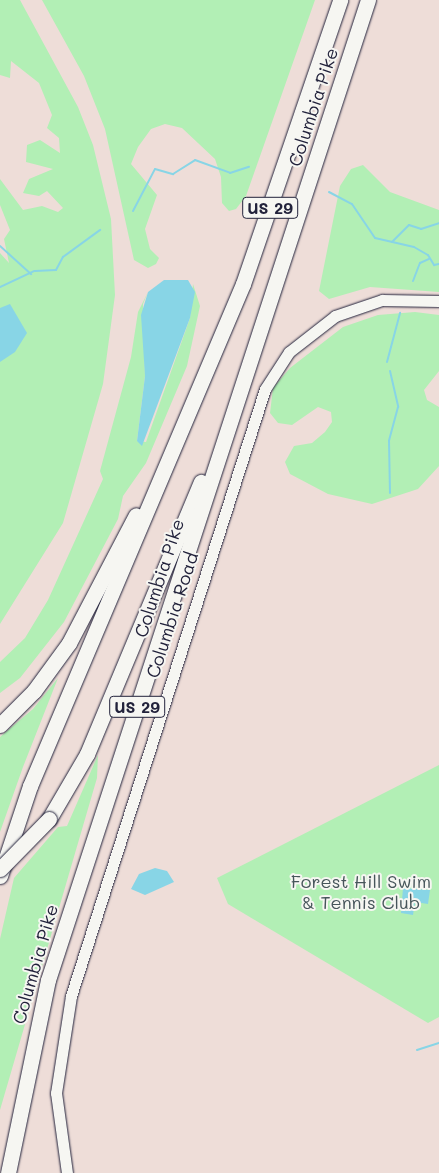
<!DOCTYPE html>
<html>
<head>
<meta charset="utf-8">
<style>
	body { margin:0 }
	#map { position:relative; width:439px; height:1173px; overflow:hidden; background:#eeddd8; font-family:Mali,sans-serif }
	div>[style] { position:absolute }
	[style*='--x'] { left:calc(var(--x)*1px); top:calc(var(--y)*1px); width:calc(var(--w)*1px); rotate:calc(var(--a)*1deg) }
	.green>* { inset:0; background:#b2efb5 }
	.water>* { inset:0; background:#88d5e6 }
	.stream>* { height:2px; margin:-1px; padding:0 1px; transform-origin:1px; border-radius:1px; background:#88d5e6 }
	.roads { filter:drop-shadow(0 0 1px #22223b) drop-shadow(0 0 1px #22223b) }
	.secondary>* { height:11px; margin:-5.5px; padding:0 5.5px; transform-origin:5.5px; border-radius:5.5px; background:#f6f6f2 }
	.highway>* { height:15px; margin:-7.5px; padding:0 7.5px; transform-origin:7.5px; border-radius:7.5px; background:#f6f6f2 }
	.bridges { filter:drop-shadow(0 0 1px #22223b) drop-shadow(0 0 1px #22223b) }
	.highway-bridge>* { height:15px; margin:-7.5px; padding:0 7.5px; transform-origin:7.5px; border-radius:7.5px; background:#f6f6f2 }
	span { translate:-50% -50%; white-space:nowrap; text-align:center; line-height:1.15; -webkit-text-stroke:4px #f6f6f2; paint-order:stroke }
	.shield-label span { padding:1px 4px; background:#f6f6f2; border:1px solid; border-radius:4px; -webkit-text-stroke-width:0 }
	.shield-label { font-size:16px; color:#22223b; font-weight:700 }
	.street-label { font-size:18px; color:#22223b }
	.park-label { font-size:18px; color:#46555a }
</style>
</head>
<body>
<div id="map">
	<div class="green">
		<div style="clip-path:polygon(0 0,20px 0,78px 107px,93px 145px,111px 219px,115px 295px,103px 384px,63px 523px,0 624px,0 253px,9px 263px,4px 239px,10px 230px,0 205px,0 179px,23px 210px,42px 206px,58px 212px,63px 208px,47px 191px,39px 196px,23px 193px,29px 179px,53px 169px,26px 162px,27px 145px,40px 140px,60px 153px,59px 138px,47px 128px,52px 115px,39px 83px,11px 61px,10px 78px,0 75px)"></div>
		<div style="clip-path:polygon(42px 0,315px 0,246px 196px,236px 209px,229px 211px,222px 203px,221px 177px,215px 159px,182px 128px,165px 124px,151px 129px,138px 147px,131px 164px,157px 195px,145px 229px,150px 249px,159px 258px,156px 264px,148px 268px,134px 260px,105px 129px,84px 76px)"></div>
		<div style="clip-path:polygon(363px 165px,390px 192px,439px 210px,439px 292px,370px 287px,329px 299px,319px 291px,340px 186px,351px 169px)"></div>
		<div style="clip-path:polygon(193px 284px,200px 306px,187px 366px,146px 463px,123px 496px,118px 519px,64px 622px,20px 678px,0 693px,0 662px,25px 638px,48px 600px,103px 479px,100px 471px,131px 357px,138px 312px,148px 292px,143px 304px,145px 376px,137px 441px,146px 442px,190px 318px)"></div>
		<div style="clip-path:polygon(415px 312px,439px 315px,439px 371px,424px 390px,427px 400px,439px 407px,439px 466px,418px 489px,372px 504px,328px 494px,290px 474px,285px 462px,294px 446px,312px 443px,325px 432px,332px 422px,331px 412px,318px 407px,292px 425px,278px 423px,270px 413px,273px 388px,290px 368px,343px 327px,378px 315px)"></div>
		<div style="clip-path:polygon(58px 678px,23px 767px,0 832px,0 737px,33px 709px)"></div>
		<div style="clip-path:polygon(98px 755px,97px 778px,0 1110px,0 939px,14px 878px,58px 827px,67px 826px)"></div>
		<div style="clip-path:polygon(439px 765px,439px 1017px,428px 1023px,228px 904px,217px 878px)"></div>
	</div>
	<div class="water">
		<div style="clip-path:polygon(164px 280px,188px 280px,195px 292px,190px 318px,142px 446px,137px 441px,145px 376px,141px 315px,148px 292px)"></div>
		<div style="clip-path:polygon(10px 304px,27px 333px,15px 352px,0 362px,0 308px)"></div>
		<div style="clip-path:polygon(155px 868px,167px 871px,174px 882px,145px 895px,131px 889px,139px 874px)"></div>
		<div style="clip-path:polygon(403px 888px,430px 890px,428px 904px,415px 902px,413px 915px,401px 913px)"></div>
	</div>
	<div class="stream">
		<div style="--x:329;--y:192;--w:26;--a:28"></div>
		<div style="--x:352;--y:204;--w:41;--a:55.9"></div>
		<div style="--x:375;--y:238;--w:40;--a:13"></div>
		<div style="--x:414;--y:247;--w:16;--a:30"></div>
		<div style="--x:428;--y:255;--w:12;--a:59"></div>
		<div style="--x:434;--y:265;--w:5;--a:-11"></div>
		<div style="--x:133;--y:211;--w:47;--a:-62.4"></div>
		<div style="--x:155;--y:169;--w:19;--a:16"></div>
		<div style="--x:173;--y:174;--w:26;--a:-32"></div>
		<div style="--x:195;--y:160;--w:37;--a:20"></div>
		<div style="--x:230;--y:173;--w:20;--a:-18"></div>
		<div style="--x:392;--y:242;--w:24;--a:-45"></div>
		<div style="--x:409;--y:225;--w:13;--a:18"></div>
		<div style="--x:421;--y:229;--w:19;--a:-18"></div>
		<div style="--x:0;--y:246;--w:42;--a:42.1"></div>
		<div style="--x:413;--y:281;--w:19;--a:-69"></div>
		<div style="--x:420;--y:263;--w:10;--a:-24"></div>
		<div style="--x:0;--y:287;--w:38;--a:-25"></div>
		<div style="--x:35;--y:271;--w:21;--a:-3"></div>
		<div style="--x:56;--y:270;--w:15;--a:-62"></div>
		<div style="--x:63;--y:257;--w:46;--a:-36.1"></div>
		<div style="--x:387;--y:362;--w:51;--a:-75.1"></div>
		<div style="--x:390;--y:371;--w:37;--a:77"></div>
		<div style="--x:398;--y:407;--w:35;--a:105"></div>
		<div style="--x:389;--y:441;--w:52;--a:88.9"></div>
		<div style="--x:417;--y:1050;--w:23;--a:-18"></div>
	</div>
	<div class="roads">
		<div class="secondary">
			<div style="--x:67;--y:1173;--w:81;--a:-97.8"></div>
			<div style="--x:56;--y:1093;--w:98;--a:-81.2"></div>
			<div style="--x:71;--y:996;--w:637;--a:-72.28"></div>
			<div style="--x:265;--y:389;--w:44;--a:-57"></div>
			<div style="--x:289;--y:352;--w:58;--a:-38"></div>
			<div style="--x:335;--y:316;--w:50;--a:-18.8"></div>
			<div style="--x:382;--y:300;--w:57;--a:1"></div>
		</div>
		<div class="highway">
			<div style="--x:0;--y:725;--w:48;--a:-45"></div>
			<div style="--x:34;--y:691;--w:59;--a:-53.9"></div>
			<div style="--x:69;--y:643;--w:144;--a:-62.4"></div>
			<div style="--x:49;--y:819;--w:75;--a:-59.7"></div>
			<div style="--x:87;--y:754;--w:295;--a:-67.3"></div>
			<div style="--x:0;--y:876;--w:95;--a:-71.6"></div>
			<div style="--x:30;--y:786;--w:545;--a:-67.01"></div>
			<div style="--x:243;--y:284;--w:300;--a:-71.1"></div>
			<div style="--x:8;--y:1173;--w:197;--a:-78.3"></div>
			<div style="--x:48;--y:980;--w:1031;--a:-71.92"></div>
		</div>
	</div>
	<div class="bridges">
		<div class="highway-bridge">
			<div style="--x:0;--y:869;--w:70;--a:-45.6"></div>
		</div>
	</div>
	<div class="shield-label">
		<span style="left:270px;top:208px">US 29</span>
		<span style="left:137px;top:707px">US 29</span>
	</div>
	<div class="street-label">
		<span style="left:313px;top:107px;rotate:-72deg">Columbia Pike</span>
		<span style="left:159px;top:578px;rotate:-72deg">Columbia Pike</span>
		<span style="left:172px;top:615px;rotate:-72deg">Columbia Road</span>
		<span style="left:35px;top:964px;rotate:-74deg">Columbia Pike</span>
	</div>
	<div class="park-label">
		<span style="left:361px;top:892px">Forest Hill Swim<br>&amp; Tennis Club</span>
	</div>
</div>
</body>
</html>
